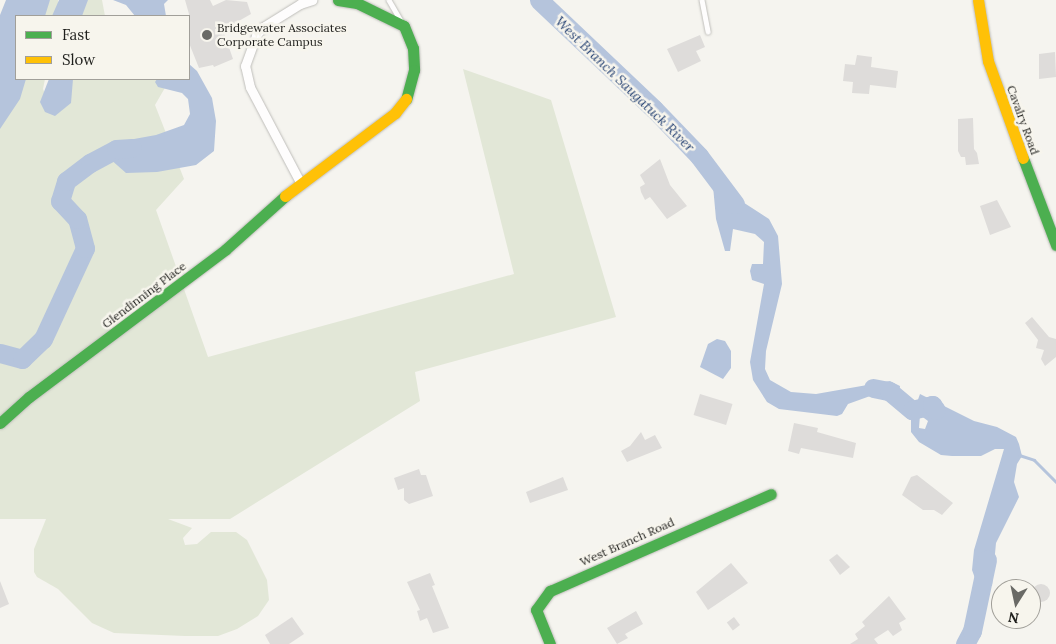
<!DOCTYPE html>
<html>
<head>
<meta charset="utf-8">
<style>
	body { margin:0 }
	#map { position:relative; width:1056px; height:644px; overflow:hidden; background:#f5f4ef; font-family:Lora,serif }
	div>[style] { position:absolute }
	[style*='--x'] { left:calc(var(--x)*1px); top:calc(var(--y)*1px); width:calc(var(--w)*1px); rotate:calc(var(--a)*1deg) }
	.green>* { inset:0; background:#e2e7d7 }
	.water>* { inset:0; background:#b5c4dc }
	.stream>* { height:3px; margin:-1.5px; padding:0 1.5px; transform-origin:1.5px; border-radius:1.5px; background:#b5c4dc }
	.river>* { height:19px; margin:-9.5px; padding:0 9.5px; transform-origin:9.5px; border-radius:9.5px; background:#b5c4dc }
	.building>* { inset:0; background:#dedcda; transform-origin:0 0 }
	.round { border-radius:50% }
	.roads { filter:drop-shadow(0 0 1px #bfbeba) drop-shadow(0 0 1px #bfbeba) }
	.lane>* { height:4.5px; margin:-2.25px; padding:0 2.25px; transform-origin:2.25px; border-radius:2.25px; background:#fefdfd }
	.street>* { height:9px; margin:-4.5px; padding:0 4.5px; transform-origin:4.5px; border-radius:4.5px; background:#fefdfd }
	.fast>* { height:11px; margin:-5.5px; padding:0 5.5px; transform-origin:5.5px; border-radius:5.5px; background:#4caf50 }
	.slow>* { height:11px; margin:-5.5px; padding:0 5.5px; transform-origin:5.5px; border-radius:5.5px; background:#ffc107 }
	.dots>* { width:14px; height:14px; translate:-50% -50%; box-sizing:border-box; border:2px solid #f7f5ed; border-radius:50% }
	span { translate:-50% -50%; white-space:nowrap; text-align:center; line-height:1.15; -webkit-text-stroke:5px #f7f5ed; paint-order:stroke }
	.poi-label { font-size:12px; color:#1f1f1c }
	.left { translate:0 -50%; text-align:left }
	.street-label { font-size:12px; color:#1f1f1c }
	.water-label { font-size:14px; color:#294575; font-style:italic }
	.legend { position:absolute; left:15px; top:15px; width:175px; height:65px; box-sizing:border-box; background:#f7f5ed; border:1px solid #a19f99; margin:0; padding:6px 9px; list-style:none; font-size:15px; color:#1f1f1c }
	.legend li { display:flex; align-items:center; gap:10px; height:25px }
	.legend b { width:25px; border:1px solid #a19f99 }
	.north { position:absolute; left:991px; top:579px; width:50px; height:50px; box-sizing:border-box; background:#f7f5ed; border:1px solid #a19f99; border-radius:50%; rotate:190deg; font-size:14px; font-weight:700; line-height:20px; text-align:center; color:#1f1f1c }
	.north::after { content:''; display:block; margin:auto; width:18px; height:22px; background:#6a6a66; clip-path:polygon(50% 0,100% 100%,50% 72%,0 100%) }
</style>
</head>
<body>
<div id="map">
	<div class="green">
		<div style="clip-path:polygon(50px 0,58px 0,58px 16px,38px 16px)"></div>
		<div style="clip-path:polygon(85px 0,102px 0,105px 16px,81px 16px)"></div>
		<div style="clip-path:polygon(463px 69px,551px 100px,616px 317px,415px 372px,420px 401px,230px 519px,168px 519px,192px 528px,183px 538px,185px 545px,197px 544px,211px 532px,236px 532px,247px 540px,267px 580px,269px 600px,258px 616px,237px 629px,218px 636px,185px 636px,114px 633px,92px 623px,58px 589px,37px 577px,34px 572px,34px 549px,46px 519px,0 519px,0 110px,16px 79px,45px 79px,43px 89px,50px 105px,68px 79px,162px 79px,166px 86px,155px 105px,184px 179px,156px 210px,208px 357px,514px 274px)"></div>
	</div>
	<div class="water">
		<div style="clip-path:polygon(6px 0,50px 0,45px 16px,16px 16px,16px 79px,26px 79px,20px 99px,0 129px,0 15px)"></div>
		<div style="clip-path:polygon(59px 0,88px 0,82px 16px,52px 16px)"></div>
		<div style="clip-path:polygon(113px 0,168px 0,164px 4px,166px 16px,135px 16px,126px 5px)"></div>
		<div style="clip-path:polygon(189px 64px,197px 71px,212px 98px,216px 121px,214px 151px,196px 165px,157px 172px,126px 173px,109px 158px,112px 143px,156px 135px,184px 125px,190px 114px,188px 99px,182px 93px,158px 87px,155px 82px,157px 79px,189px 79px)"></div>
		<div style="clip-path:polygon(49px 79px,73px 79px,71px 103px,55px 116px,45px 112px,40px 102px)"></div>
		<div style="clip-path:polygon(725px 182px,735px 197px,769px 219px,778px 236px,782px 284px,766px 351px,765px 369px,770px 380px,791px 392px,816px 394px,890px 381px,900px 386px,899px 395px,873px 395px,848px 404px,842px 414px,837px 416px,779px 409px,767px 402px,753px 380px,750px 362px,764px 284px,752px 280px,750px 271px,752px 264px,763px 264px,764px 242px,755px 234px,733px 229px,730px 251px,725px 251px,716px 219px,713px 186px)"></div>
		<div style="clip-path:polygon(717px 339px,725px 341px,731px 351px,731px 368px,723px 379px,700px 367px,708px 344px)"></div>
		<div style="clip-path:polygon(evenodd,920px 394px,974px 421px,997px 427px,1016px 437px,1019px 444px,1022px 456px,1017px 464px,1014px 482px,1019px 497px,996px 543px,992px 586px,976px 581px,972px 570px,974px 550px,1004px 449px,995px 449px,981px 456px,952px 456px,941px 455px,919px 442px,911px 432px,911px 419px,920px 394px,920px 415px,928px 421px,925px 429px,919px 428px,920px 415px)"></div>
	</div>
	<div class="stream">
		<div style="--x:1019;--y:455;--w:16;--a:18"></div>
		<div style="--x:1034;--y:460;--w:31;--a:45"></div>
	</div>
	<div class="river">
		<div style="--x:539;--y:0;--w:158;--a:43.5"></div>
		<div style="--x:654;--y:109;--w:65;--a:46.2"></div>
		<div style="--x:699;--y:156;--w:60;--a:53.1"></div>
		<div style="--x:0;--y:353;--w:23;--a:15"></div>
		<div style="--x:22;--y:359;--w:29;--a:-44"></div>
		<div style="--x:43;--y:339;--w:100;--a:-65.2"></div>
		<div style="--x:85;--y:248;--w:30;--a:-105"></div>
		<div style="--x:77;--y:219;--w:25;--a:-133"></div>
		<div style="--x:60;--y:201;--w:21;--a:-73"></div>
		<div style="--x:66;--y:181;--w:30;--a:-37"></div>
		<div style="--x:90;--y:163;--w:30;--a:-28"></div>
		<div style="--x:116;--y:149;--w:16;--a:-4"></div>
		<div style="--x:873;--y:388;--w:16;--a:11"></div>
		<div style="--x:889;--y:391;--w:30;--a:40"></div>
		<div style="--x:912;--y:410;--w:21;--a:-14"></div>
		<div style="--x:932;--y:405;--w:6;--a:51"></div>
		<div style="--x:965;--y:644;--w:15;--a:-62"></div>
		<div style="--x:972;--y:631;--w:73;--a:-78.1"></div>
	</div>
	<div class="building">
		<div style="clip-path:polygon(185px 0,210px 0,213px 6px,226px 0,247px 2px,251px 14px,223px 30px,233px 59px,214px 67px,213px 65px,199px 68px,189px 43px,189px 14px)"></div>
		<div style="clip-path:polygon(700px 35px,705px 47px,696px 51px,701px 61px,678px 72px,667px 49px)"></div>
		<div style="clip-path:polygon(1055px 52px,1056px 77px,1039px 79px,1039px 54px)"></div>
		<div style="clip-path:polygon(857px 55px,872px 57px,871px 67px,898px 71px,896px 88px,870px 85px,869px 94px,852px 93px,853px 82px,843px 81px,845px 64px,855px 65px)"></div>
		<div style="clip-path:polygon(973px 118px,974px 149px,977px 153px,979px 164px,966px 165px,965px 157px,961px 157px,958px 151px,958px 119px)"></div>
		<div style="clip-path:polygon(660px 159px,670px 185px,687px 206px,667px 219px,650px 197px,645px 200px,641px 192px,640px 187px,645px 184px,640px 175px)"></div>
		<div style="clip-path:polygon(997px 200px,1011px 227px,990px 235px,980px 206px)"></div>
		<div style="clip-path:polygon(1032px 317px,1049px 337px,1056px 339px,1056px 357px,1045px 366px,1041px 359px,1044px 350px,1036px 348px,1038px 340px,1025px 323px)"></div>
		<div style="left:700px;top:394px;width:34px;height:22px;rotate:17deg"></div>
		<div style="clip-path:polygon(794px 423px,818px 428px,817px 432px,856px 443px,853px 458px,801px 448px,799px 454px,788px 451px)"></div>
		<div style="clip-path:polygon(641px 432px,645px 440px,655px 435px,662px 448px,627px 462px,621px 451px,630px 446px)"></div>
		<div style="clip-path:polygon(419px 469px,421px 475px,426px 475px,433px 496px,409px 504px,404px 500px,404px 488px,398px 490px,394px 478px)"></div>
		<div style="clip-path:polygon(917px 475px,953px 503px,942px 515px,934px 510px,923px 510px,902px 495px,911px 477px)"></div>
		<div style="clip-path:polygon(563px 477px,568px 490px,530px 503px,526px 492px)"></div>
		<div style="clip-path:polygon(837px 554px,850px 567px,840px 575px,829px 560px)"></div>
		<div style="clip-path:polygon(731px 563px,748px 583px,708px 610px,696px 592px)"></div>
		<div style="clip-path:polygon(430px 573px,435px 585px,432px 586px,449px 628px,433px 633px,427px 618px,420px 621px,417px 611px,420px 610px,407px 582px)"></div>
		<div style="clip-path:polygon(0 581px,9px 604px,0 608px)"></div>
		<div class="round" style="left:1032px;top:584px;width:18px;height:18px"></div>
		<div style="clip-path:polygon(889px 596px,906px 619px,899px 623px,902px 630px,893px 636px,888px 630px,874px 639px,878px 644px,850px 644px,858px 639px,855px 634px,865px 626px,862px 622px)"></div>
		<div style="clip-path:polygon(636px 611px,643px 624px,625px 634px,628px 638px,617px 644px,607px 628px)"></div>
		<div style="clip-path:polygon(292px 617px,304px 634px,289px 644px,270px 644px,265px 635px)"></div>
		<div style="left:734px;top:617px;width:10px;height:9px;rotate:53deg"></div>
	</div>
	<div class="roads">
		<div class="lane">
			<div style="--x:389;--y:0;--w:24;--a:60"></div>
			<div style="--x:702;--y:0;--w:32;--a:79"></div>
		</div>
		<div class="street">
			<div style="--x:300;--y:182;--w:107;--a:-117.8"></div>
			<div style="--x:250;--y:87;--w:22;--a:-103"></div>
			<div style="--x:245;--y:66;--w:33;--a:-70"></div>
			<div style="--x:256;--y:35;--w:11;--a:-49"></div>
			<div style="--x:263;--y:27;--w:44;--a:-31.9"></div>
			<div style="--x:300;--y:4;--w:13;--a:-18"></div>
		</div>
		<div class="fast">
			<div style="--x:338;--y:0;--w:19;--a:9"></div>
			<div style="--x:357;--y:3;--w:52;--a:26.1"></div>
			<div style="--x:404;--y:26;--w:24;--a:68"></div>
			<div style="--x:413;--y:48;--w:22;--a:87"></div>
			<div style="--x:414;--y:70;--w:30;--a:105"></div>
			<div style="--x:1023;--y:158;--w:93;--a:69.2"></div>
			<div style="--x:0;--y:423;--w:39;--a:-42"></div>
			<div style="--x:29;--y:397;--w:246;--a:-36.9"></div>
			<div style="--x:226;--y:249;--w:79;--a:-41.9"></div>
			<div style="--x:550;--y:644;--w:37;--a:-112"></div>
			<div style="--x:536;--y:610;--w:24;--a:-54"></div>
			<div style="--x:550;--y:591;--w:241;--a:-23.7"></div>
		</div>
		<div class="slow">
			<div style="--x:978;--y:0;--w:62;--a:80.7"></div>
			<div style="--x:988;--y:61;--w:103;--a:70.2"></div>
			<div style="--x:285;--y:196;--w:138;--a:-37"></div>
			<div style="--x:395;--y:113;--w:18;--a:-52"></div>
		</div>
	</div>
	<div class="dots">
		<div style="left:207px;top:35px;background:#6a6a66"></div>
	</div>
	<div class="poi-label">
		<span class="left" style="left:217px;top:35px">Bridgewater Associates<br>Corporate Campus</span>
	</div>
	<div class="street-label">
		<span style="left:1023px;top:120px;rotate:70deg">Cavalry Road</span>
		<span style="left:144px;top:295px;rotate:-37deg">Glendinning Place</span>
		<span style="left:627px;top:542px;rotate:-24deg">West Branch Road</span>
	</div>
	<div class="water-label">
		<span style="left:625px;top:84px;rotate:44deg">West Branch Saugatuck River</span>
	</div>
	<ul class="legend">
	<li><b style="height:6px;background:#4caf50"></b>Fast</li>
	<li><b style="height:6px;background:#ffc107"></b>Slow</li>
	</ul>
	<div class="north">N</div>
</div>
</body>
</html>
